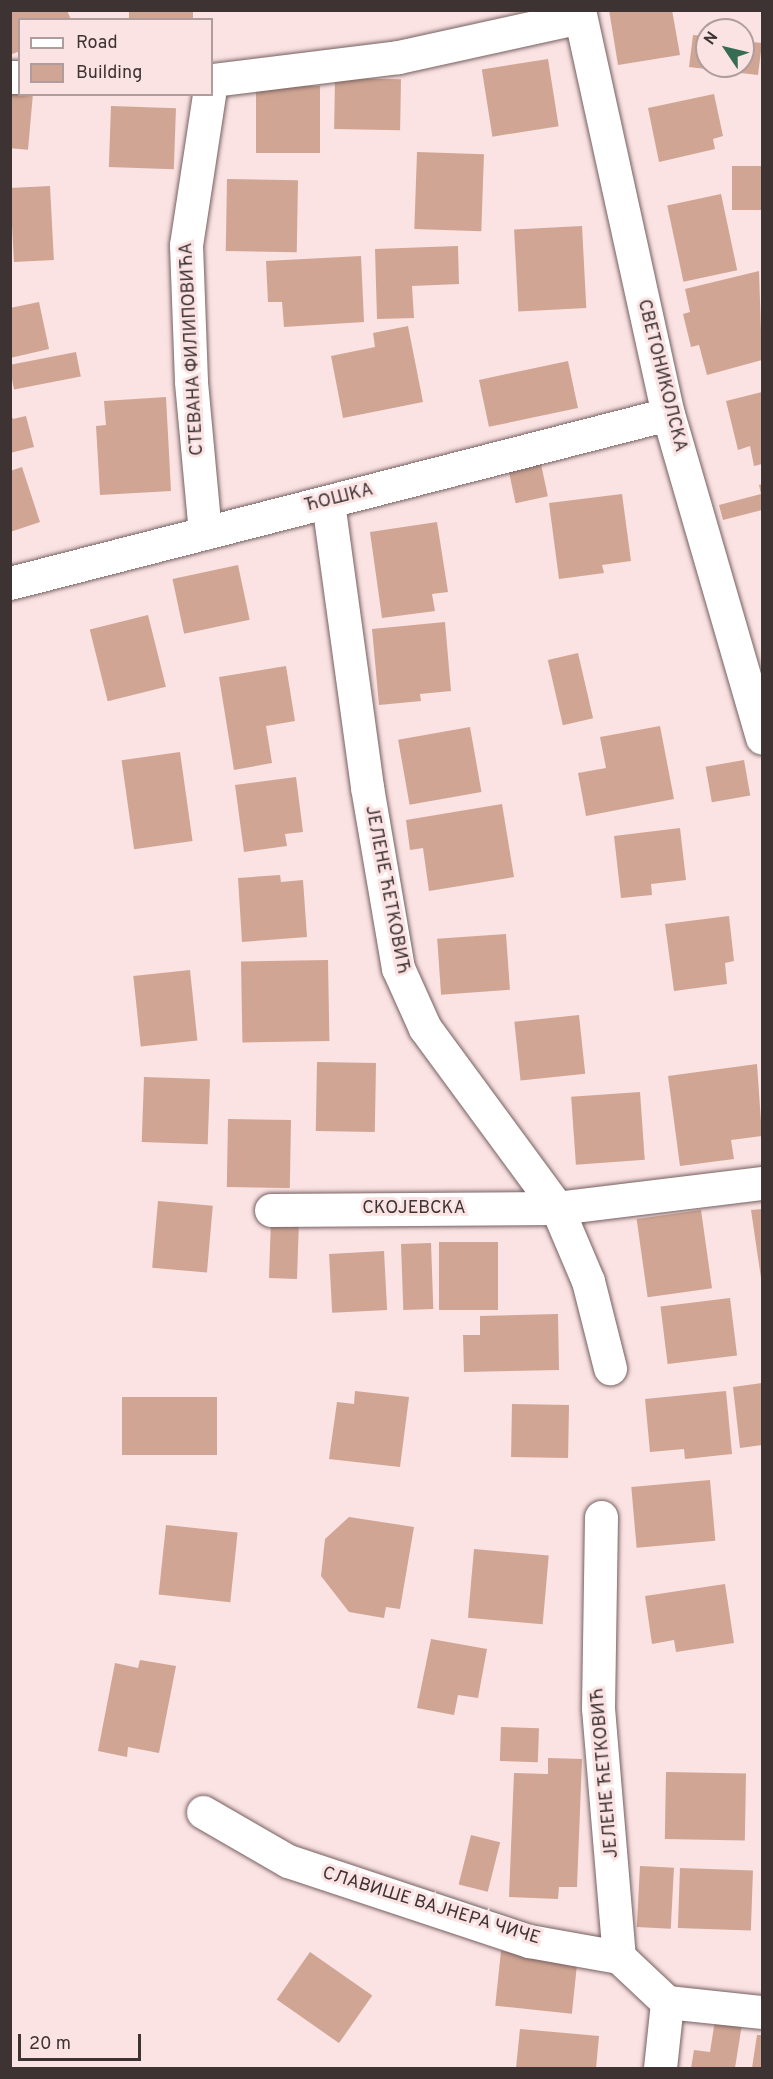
<!DOCTYPE html>
<html>
<head>
<meta charset="utf-8">
<style>
	body { margin:0 }
	#map { position:relative; width:773px; height:2079px; overflow:hidden; background:#fbe2e3; font-family:Overpass,sans-serif }
	div>[style] { position:absolute }
	[style*='--x'] { left:calc(var(--x)*1px); top:calc(var(--y)*1px); width:calc(var(--w)*1px); rotate:calc(var(--a)*1deg) }
	.building>* { inset:0; background:#d0a593; transform-origin:0 0 }
	.roads { filter:drop-shadow(0 0 2px #766061) drop-shadow(0 0 2px #766061) }
	.minor>* { height:33px; margin:-16.5px; padding:0 16.5px; transform-origin:16.5px; border-radius:16.5px; background:#fff }
	span { translate:-50% -50%; white-space:nowrap; text-align:center; line-height:1.15; -webkit-text-stroke:6px #fbe2e3; paint-order:stroke }
	.street-label { font-size:18px; color:#3d3333 }
	.frame { position:absolute; inset:0; border:12px solid #3d3333; pointer-events:none }
	.legend { position:absolute; left:18px; top:18px; width:195px; height:78px; box-sizing:border-box; background:#fbe2e3; border:2px solid #af9c9d; margin:0; padding:8px 10px; list-style:none; font-size:18px; color:#3d3333 }
	.legend li { display:flex; align-items:center; gap:12px; height:30px }
	.legend b { width:30px; border:2px solid #af9c9d }
	.north { position:absolute; left:695px; top:18px; width:60px; height:60px; box-sizing:border-box; background:#fbe2e3; border:2px solid #af9c9d; border-radius:50%; rotate:305deg; font-size:16px; font-weight:700; line-height:24px; text-align:center; color:#3d3333 }
	.north::after { content:''; display:block; margin:auto; width:21px; height:27px; background:#356c53; clip-path:polygon(50% 0,100% 100%,50% 72%,0 100%) }
	.scale { position:absolute; left:18px; top:2034px; width:123px; height:27px; box-sizing:border-box; border:3px solid #3d3333; border-top:0; padding-left:8px; font-size:18px; line-height:21px; white-space:nowrap; color:#3d3333; -webkit-text-stroke:4px #fbe2e3; paint-order:stroke }
</style>
</head>
<body>
<div id="map">
	<div class="building">
		<div style="clip-path:polygon(10px 10px,67px 10px,71px 20px,20px 20px,20px 51px,10px 55px)"></div>
		<div style="left:129px;top:10px;width:64px;height:10px"></div>
		<div style="clip-path:polygon(609px 10px,672px 10px,680px 55px,618px 65px)"></div>
		<div style="clip-path:polygon(693px 35px,707px 36px,707px 66px,743px 66px,743px 41px,762px 43px,758px 75px,689px 67px)"></div>
		<div style="left:548px;top:59px;width:68px;height:67px;rotate:81deg"></div>
		<div style="left:335px;top:78px;width:66px;height:51px;rotate:1deg"></div>
		<div style="left:256px;top:86px;width:64px;height:67px"></div>
		<div style="left:10px;top:92px;width:23px;height:56px;rotate:5deg"></div>
		<div style="clip-path:polygon(714px 94px,723px 136px,713px 139px,715px 149px,659px 162px,648px 108px)"></div>
		<div style="left:111px;top:106px;width:65px;height:61px;rotate:2deg"></div>
		<div style="left:417px;top:152px;width:67px;height:77px;rotate:2deg"></div>
		<div style="left:732px;top:166px;width:30px;height:44px"></div>
		<div style="left:227px;top:179px;width:71px;height:72px;rotate:1deg"></div>
		<div style="left:50px;top:186px;width:74px;height:40px;rotate:87deg"></div>
		<div style="left:721px;top:194px;width:78px;height:55px;rotate:78deg"></div>
		<div style="left:582px;top:226px;width:82px;height:68px;rotate:87deg"></div>
		<div style="clip-path:polygon(458px 246px,459px 284px,412px 286px,414px 318px,377px 319px,375px 249px)"></div>
		<div style="clip-path:polygon(361px 256px,364px 322px,284px 327px,282px 302px,268px 302px,266px 261px)"></div>
		<div style="clip-path:polygon(759px 271px,762px 360px,707px 375px,699px 345px,691px 347px,683px 314px,690px 312px,685px 289px)"></div>
		<div style="clip-path:polygon(39px 302px,49px 349px,10px 358px,10px 308px)"></div>
		<div style="clip-path:polygon(408px 326px,423px 402px,343px 418px,331px 356px,375px 347px,373px 333px)"></div>
		<div style="left:76px;top:352px;width:25px;height:68px;rotate:79deg"></div>
		<div style="left:568px;top:361px;width:48px;height:91px;rotate:78deg"></div>
		<div style="clip-path:polygon(762px 392px,762px 464px,754px 466px,750px 446px,738px 450px,726px 401px)"></div>
		<div style="clip-path:polygon(166px 397px,171px 491px,100px 495px,96px 426px,106px 425px,104px 401px)"></div>
		<div style="clip-path:polygon(10px 412px,13px 419px,26px 416px,34px 447px,10px 453px)"></div>
		<div style="left:541px;top:464px;width:33px;height:33px;rotate:78deg"></div>
		<div style="clip-path:polygon(22px 467px,40px 522px,10px 532px,10px 471px)"></div>
		<div style="clip-path:polygon(762px 484px,762px 510px,723px 520px,719px 505px,761px 494px,759px 485px)"></div>
		<div style="clip-path:polygon(622px 494px,631px 561px,602px 565px,604px 573px,559px 579px,549px 503px)"></div>
		<div style="clip-path:polygon(437px 522px,448px 592px,432px 594px,435px 611px,382px 618px,370px 532px)"></div>
		<div style="left:238px;top:565px;width:56px;height:67px;rotate:78deg"></div>
		<div style="left:148px;top:615px;width:74px;height:60px;rotate:76deg"></div>
		<div style="clip-path:polygon(445px 622px,451px 691px,420px 694px,421px 701px,379px 705px,372px 629px)"></div>
		<div style="left:578px;top:653px;width:67px;height:31px;rotate:77deg"></div>
		<div style="clip-path:polygon(286px 666px,295px 721px,266px 726px,272px 763px,234px 770px,219px 677px)"></div>
		<div style="clip-path:polygon(660px 726px,674px 799px,586px 816px,578px 773px,606px 768px,600px 737px)"></div>
		<div style="left:470px;top:727px;width:66px;height:73px;rotate:80deg"></div>
		<div style="left:180px;top:752px;width:90px;height:59px;rotate:82deg"></div>
		<div style="left:744px;top:760px;width:36px;height:39px;rotate:80deg"></div>
		<div style="clip-path:polygon(296px 777px,303px 832px,285px 834px,287px 846px,244px 852px,235px 785px)"></div>
		<div style="clip-path:polygon(502px 804px,514px 877px,429px 891px,423px 848px,410px 850px,406px 820px)"></div>
		<div style="clip-path:polygon(680px 828px,686px 880px,651px 884px,652px 895px,621px 898px,614px 836px)"></div>
		<div style="clip-path:polygon(280px 875px,281px 882px,303px 880px,307px 937px,242px 942px,238px 878px)"></div>
		<div style="clip-path:polygon(729px 916px,734px 961px,725px 963px,727px 984px,674px 991px,665px 924px)"></div>
		<div style="left:506px;top:934px;width:56px;height:69px;rotate:86deg"></div>
		<div style="left:328px;top:960px;width:81px;height:87px;rotate:89deg"></div>
		<div style="left:190px;top:970px;width:71px;height:57px;rotate:84deg"></div>
		<div style="left:579px;top:1015px;width:59px;height:65px;rotate:84deg"></div>
		<div style="left:317px;top:1062px;width:59px;height:69px;rotate:1deg"></div>
		<div style="clip-path:polygon(757px 1064px,762px 1136px,731px 1140px,734px 1159px,680px 1166px,668px 1076px)"></div>
		<div style="left:144px;top:1077px;width:66px;height:65px;rotate:2deg"></div>
		<div style="left:640px;top:1092px;width:68px;height:69px;rotate:86deg"></div>
		<div style="left:228px;top:1119px;width:63px;height:68px;rotate:1deg"></div>
		<div style="left:158px;top:1201px;width:55px;height:67px;rotate:5deg"></div>
		<div style="clip-path:polygon(762px 1209px,762px 1278px,761px 1278px,751px 1210px)"></div>
		<div style="left:701px;top:1210px;width:79px;height:65px;rotate:82deg"></div>
		<div style="left:271px;top:1220px;width:28px;height:58px;rotate:2deg"></div>
		<div style="left:439px;top:1242px;width:59px;height:68px"></div>
		<div style="left:431px;top:1243px;width:66px;height:30px;rotate:88deg"></div>
		<div style="left:384px;top:1251px;width:59px;height:55px;rotate:87deg"></div>
		<div style="left:730px;top:1298px;width:58px;height:70px;rotate:83deg"></div>
		<div style="clip-path:polygon(558px 1314px,559px 1370px,464px 1372px,463px 1335px,480px 1335px,480px 1316px)"></div>
		<div style="clip-path:polygon(762px 1383px,762px 1445px,740px 1448px,733px 1387px)"></div>
		<div style="clip-path:polygon(355px 1391px,409px 1397px,400px 1467px,329px 1459px,337px 1402px,354px 1404px)"></div>
		<div style="clip-path:polygon(726px 1391px,732px 1454px,685px 1459px,684px 1449px,650px 1452px,645px 1399px)"></div>
		<div style="left:217px;top:1397px;width:58px;height:95px;rotate:90deg"></div>
		<div style="left:512px;top:1404px;width:57px;height:53px;rotate:1deg"></div>
		<div style="left:710px;top:1480px;width:61px;height:79px;rotate:85deg"></div>
		<div style="clip-path:polygon(349px 1517px,414px 1527px,400px 1609px,386px 1607px,384px 1618px,349px 1612px,321px 1576px,325px 1539px)"></div>
		<div style="left:166px;top:1525px;width:72px;height:70px;rotate:6deg"></div>
		<div style="left:474px;top:1549px;width:75px;height:69px;rotate:5deg"></div>
		<div style="clip-path:polygon(725px 1584px,734px 1643px,676px 1652px,674px 1640px,652px 1644px,645px 1596px)"></div>
		<div style="clip-path:polygon(431px 1639px,487px 1649px,478px 1698px,458px 1695px,454px 1715px,417px 1708px)"></div>
		<div style="clip-path:polygon(140px 1660px,176px 1666px,159px 1753px,128px 1747px,127px 1757px,98px 1751px,115px 1663px,138px 1668px)"></div>
		<div style="left:501px;top:1727px;width:38px;height:34px;rotate:2deg"></div>
		<div style="clip-path:polygon(548px 1758px,582px 1759px,577px 1887px,559px 1887px,558px 1899px,509px 1897px,514px 1773px,548px 1774px)"></div>
		<div style="left:666px;top:1772px;width:80px;height:67px;rotate:1deg"></div>
		<div style="left:471px;top:1835px;width:30px;height:51px;rotate:14deg"></div>
		<div style="left:640px;top:1866px;width:34px;height:61px;rotate:3deg"></div>
		<div style="left:680px;top:1868px;width:73px;height:60px;rotate:2deg"></div>
		<div style="left:501px;top:1951px;width:77px;height:55px;rotate:6deg"></div>
		<div style="left:310px;top:1952px;width:76px;height:58px;rotate:35deg"></div>
		<div style="clip-path:polygon(715px 2020px,742px 2024px,735px 2068px,691px 2068px,694px 2050px,710px 2052px)"></div>
		<div style="clip-path:polygon(520px 2029px,599px 2036px,596px 2068px,516px 2068px)"></div>
		<div style="clip-path:polygon(757px 2035px,762px 2035px,762px 2068px,752px 2068px)"></div>
	</div>
	<div class="roads">
		<div class="minor">
			<div style="--x:579;--y:10;--w:414;--a:77.6"></div>
			<div style="--x:668;--y:414;--w:337;--a:73.8"></div>
			<div style="--x:10;--y:77;--w:10;--a:0"></div>
			<div style="--x:212;--y:80;--w:187;--a:-7"></div>
			<div style="--x:398;--y:57;--w:186;--a:-12.4"></div>
			<div style="--x:328;--y:502;--w:288;--a:82.2"></div>
			<div style="--x:367;--y:787;--w:184;--a:80.3"></div>
			<div style="--x:398;--y:968;--w:66;--a:65.8"></div>
			<div style="--x:425;--y:1028;--w:223;--a:53.7"></div>
			<div style="--x:557;--y:1208;--w:79;--a:67"></div>
			<div style="--x:588;--y:1281;--w:90;--a:75.8"></div>
			<div style="--x:205;--y:533;--w:153;--a:-95.3"></div>
			<div style="--x:191;--y:381;--w:136;--a:-92.1"></div>
			<div style="--x:186;--y:245;--w:153;--a:-81.3"></div>
			<div style="--x:10;--y:583;--w:679;--a:-14.4"></div>
			<div style="--x:271;--y:1210;--w:286;--a:-0.4"></div>
			<div style="--x:557;--y:1208;--w:207;--a:-7"></div>
			<div style="--x:601;--y:1517;--w:191;--a:90.9"></div>
			<div style="--x:598;--y:1708;--w:250;--a:85.2"></div>
			<div style="--x:203;--y:1812;--w:98;--a:30"></div>
			<div style="--x:288;--y:1861;--w:254;--a:18.4"></div>
			<div style="--x:529;--y:1941;--w:91;--a:10.1"></div>
			<div style="--x:619;--y:1957;--w:66;--a:43.2"></div>
			<div style="--x:667;--y:2002;--w:96;--a:6"></div>
			<div style="--x:660;--y:2068;--w:66;--a:-83.9"></div>
		</div>
	</div>
	<div class="street-label">
		<span style="left:193px;top:349px;rotate:-93deg">СТЕВАНА ФИЛИПОВИЋА</span>
		<span style="left:661px;top:376px;rotate:76deg">СВЕТОНИКОЛСКА</span>
		<span style="left:339px;top:499px;rotate:-14deg">ЋОШКА</span>
		<span style="left:386px;top:890px;rotate:79deg">ЈЕЛЕНЕ ЋЕТКОВИЋ</span>
		<span style="left:414px;top:1209px">СКОЈЕВСКА</span>
		<span style="left:606px;top:1773px;rotate:-95deg">ЈЕЛЕНЕ ЋЕТКОВИЋ</span>
		<span style="left:431px;top:1907px;rotate:17deg">СЛАВИШЕ ВАЈНЕРА ЧИЧЕ</span>
	</div>
	<div class="frame"></div>
	<ul class="legend">
	<li><b style="height:8px;background:#fff"></b>Road</li>
	<li><b style="height:16px;background:#d0a593"></b>Building</li>
	</ul>
	<div class="north">N</div>
	<div class="scale">20 m</div>
</div>
</body>
</html>
